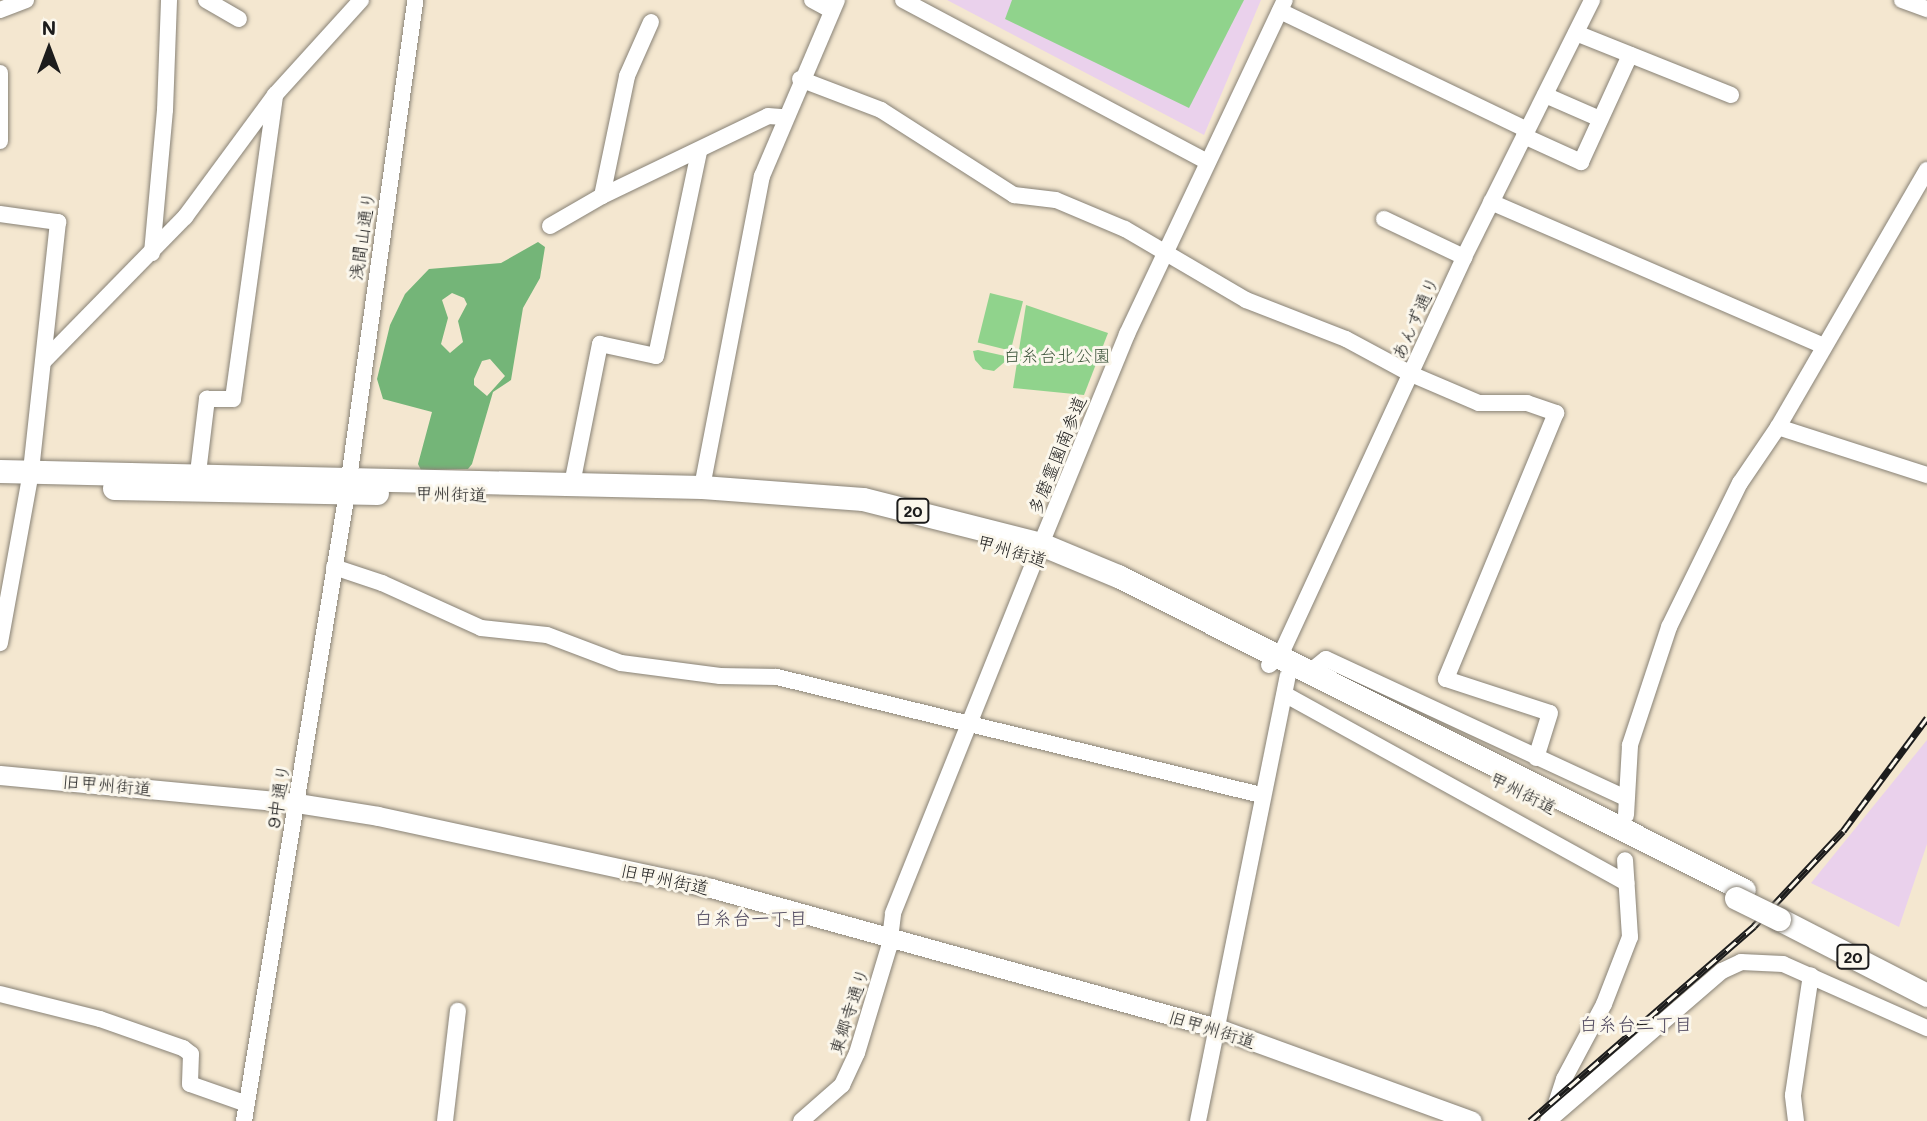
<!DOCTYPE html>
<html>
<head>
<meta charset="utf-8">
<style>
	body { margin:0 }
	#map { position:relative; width:1927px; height:1121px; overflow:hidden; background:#f4e7d0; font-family:Mali,"Klee One",sans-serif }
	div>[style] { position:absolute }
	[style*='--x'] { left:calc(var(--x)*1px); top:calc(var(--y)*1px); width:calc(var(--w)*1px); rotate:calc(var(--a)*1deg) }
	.built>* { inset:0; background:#ead1ec }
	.green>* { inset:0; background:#90d38c; transform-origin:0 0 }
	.forest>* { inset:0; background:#74b578 }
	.roads { filter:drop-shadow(0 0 2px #888276) drop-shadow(0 0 2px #888276) }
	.minor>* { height:16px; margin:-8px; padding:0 8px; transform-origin:8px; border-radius:8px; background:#fff }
	.major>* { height:19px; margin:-9.5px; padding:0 9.5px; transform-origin:9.5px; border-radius:9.5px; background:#fff }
	.highway>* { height:23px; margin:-11.5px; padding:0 11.5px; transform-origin:11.5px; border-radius:11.5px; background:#fff }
	.rail>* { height:7px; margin-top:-3.5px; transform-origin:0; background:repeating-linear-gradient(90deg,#fbf7ec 0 13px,#1c1c1c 0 26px); box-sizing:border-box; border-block:2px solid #1c1c1c }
	.bridges { filter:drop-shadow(0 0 2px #888276) drop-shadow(0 0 2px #888276) }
	.highway-bridge>* { height:23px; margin:-11.5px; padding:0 11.5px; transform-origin:11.5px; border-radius:11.5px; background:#fff }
	span { translate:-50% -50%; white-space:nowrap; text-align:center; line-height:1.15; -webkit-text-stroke:6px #fbf7ec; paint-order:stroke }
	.shield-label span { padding:2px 5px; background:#fbf7ec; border:2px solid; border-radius:5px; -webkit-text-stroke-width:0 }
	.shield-label { font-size:16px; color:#1c1c1c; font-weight:700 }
	.street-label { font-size:18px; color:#1c1c1c }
	.park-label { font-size:18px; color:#455c43 }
	.neighbourhood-label { font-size:19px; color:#514a60 }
	.north { position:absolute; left:14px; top:14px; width:70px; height:70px; -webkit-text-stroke:5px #fbf7ec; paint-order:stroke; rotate:0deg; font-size:19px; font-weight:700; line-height:28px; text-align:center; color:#1c1c1c }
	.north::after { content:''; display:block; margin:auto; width:24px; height:32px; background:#1c1c1c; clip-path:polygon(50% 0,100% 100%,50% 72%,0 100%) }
</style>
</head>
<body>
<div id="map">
	<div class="built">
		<div style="clip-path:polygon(947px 0,1261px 0,1204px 135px)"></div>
		<div style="clip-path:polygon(1927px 740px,1927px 844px,1899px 927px,1811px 883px)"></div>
	</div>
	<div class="green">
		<div style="clip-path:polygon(1012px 0,1244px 0,1189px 108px,1005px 19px)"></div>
		<div style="left:990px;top:293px;width:34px;height:51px;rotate:14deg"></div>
		<div style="clip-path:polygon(1026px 305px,1108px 333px,1084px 395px,1013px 388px)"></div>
		<div style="clip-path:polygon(978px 350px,1005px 356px,1007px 360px,994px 371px,983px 369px,975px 360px,973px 351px)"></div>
	</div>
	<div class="forest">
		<div style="clip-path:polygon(evenodd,538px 242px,545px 247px,540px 278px,523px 308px,511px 380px,493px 392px,472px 464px,468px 469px,421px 470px,418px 464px,432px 412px,383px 399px,377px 379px,390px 325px,405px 294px,429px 269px,501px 263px,538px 242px,452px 293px,464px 298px,467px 304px,458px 321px,463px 342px,450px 353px,441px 344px,448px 318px,442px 300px,452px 293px,538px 242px,490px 359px,505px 376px,487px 396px,474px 385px,474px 379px,482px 361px,490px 359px)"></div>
	</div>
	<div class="roads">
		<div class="minor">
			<div style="--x:206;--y:0;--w:38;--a:30"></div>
			<div style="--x:812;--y:0;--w:21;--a:28"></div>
			<div style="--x:903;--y:0;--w:345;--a:28"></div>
			<div style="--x:1902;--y:0;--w:27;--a:20"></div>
			<div style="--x:0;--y:10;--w:28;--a:-21"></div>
			<div style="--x:1280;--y:11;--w:274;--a:25.7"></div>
			<div style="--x:1576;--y:33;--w:167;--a:21.8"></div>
			<div style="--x:0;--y:73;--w:68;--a:90"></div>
			<div style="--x:800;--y:79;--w:87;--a:20.9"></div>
			<div style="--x:881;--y:110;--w:158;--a:32.6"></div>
			<div style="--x:1014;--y:195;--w:42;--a:6.8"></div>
			<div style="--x:1056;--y:200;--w:75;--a:22.8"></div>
			<div style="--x:1125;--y:229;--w:140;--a:30.4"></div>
			<div style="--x:1246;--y:300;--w:107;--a:21.3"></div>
			<div style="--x:1346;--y:339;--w:74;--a:28.3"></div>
			<div style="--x:1411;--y:374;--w:74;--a:23.1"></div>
			<div style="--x:1479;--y:403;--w:48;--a:0"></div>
			<div style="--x:1527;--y:403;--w:31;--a:19"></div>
			<div style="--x:1556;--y:413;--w:288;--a:112.5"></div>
			<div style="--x:1446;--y:679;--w:109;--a:18.1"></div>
			<div style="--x:1550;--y:713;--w:47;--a:107.3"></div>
			<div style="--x:1545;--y:95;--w:60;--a:23.6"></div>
			<div style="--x:1524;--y:136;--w:63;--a:24.5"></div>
			<div style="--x:1581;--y:162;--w:118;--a:-65.4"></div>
			<div style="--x:602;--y:196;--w:123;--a:-78.2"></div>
			<div style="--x:627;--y:76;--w:59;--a:-66"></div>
			<div style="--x:1491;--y:202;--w:363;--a:23.4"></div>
			<div style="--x:0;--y:214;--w:59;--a:7.9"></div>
			<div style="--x:58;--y:222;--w:251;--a:96.2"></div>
			<div style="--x:31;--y:472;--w:174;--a:100.3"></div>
			<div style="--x:1384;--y:219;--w:89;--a:25.4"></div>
			<div style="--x:550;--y:226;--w:60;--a:-30"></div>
			<div style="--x:602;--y:196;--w:184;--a:-25.7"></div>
			<div style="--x:768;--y:116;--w:16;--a:4"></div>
			<div style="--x:152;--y:253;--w:144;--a:-84.8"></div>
			<div style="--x:165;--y:110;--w:110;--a:-87.9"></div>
			<div style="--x:44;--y:361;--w:202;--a:-45.6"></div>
			<div style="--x:185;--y:217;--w:152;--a:-53.6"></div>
			<div style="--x:275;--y:95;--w:128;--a:-47.8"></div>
			<div style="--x:1778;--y:427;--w:157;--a:17.9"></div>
			<div style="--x:198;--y:473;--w:75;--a:-83.1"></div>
			<div style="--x:207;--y:399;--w:26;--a:0"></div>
			<div style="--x:233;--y:399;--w:307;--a:-82.1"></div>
			<div style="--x:572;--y:484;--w:143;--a:-78.7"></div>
			<div style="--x:600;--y:344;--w:57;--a:12.1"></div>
			<div style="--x:656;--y:356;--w:208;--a:-78.1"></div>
			<div style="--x:702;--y:487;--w:317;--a:-79.1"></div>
			<div style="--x:762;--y:176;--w:191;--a:-66.9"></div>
			<div style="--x:334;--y:567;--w:51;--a:18.4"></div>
			<div style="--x:382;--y:583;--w:109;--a:24.4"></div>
			<div style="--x:481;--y:628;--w:66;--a:6.1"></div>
			<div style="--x:547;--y:635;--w:79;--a:20.7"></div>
			<div style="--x:621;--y:663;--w:100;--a:7.5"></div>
			<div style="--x:720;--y:676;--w:57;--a:1"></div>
			<div style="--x:777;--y:677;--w:498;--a:13.7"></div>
			<div style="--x:1269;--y:665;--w:14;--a:-39"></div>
			<div style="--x:1280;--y:656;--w:439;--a:-65.2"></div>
			<div style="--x:1464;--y:257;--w:287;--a:-63.5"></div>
			<div style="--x:1311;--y:671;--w:19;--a:-39"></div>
			<div style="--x:1326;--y:659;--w:331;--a:24.9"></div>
			<div style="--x:1286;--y:695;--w:389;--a:28.9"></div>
			<div style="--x:1626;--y:815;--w:70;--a:-86.7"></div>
			<div style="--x:1630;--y:745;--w:124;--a:-71.7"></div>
			<div style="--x:1669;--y:627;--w:161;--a:-63.8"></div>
			<div style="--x:1740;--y:483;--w:68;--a:-55.8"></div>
			<div style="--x:1778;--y:427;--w:297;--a:-59.9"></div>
			<div style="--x:0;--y:994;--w:103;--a:14"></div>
			<div style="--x:100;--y:1019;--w:88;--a:19.3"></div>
			<div style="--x:183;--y:1048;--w:10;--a:37"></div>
			<div style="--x:191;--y:1054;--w:30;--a:92"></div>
			<div style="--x:190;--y:1084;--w:60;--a:19.3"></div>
			<div style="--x:1552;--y:1116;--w:39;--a:-72"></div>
			<div style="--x:1564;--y:1079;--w:85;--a:-61.9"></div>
			<div style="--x:1604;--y:1004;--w:72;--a:-68.8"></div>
			<div style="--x:1630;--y:937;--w:77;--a:-93.7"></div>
			<div style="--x:244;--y:1121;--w:636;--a:-80.69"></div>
			<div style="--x:347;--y:493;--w:498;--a:-82.1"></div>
			<div style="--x:445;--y:1121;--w:111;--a:-83.3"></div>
			<div style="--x:801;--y:1121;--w:55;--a:-41.3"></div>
			<div style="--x:842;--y:1085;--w:35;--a:-65"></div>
			<div style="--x:857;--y:1053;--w:111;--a:-73.2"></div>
			<div style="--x:889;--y:947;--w:34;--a:-83"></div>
			<div style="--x:893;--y:913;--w:398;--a:-68.1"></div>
			<div style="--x:1041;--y:544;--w:227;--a:-67.7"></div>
			<div style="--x:1127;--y:334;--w:369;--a:-64.7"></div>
			<div style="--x:1198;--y:1121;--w:454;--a:-78.6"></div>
			<div style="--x:1548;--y:1121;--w:230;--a:-40.8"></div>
			<div style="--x:1722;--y:971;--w:21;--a:-25"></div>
			<div style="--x:1741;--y:962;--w:42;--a:2.7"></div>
			<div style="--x:1783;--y:964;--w:158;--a:24"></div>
			<div style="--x:1796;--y:1121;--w:26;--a:-97"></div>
			<div style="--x:1793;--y:1095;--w:121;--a:-81.5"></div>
		</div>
		<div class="major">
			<div style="--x:0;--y:775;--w:298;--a:5.4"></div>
			<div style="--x:297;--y:803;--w:82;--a:9.1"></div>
			<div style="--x:378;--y:816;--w:341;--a:12.2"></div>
			<div style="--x:711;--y:888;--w:525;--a:15.47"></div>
			<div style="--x:1217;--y:1028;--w:271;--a:20"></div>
		</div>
		<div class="highway">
			<div style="--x:0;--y:471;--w:702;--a:1.31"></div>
			<div style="--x:702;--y:487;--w:161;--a:4.3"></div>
			<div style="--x:863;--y:499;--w:184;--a:14.2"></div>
			<div style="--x:1041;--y:544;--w:83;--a:22.6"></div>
			<div style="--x:1118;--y:576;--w:700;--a:26.64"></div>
			<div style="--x:114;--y:488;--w:263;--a:1.1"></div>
			<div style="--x:1779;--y:919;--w:166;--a:27.2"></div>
		</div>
	</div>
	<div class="rail">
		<div style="--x:1530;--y:1121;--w:297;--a:-41"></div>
		<div style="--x:1754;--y:926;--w:130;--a:-46.9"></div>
		<div style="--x:1843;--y:831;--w:141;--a:-53.4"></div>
	</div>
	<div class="bridges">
		<div class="highway-bridge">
			<div style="--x:1736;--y:898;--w:48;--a:26"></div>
		</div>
	</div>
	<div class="shield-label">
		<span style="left:913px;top:511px">20</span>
		<span style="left:1853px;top:957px">20</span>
	</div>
	<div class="street-label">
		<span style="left:362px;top:236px;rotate:-82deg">浅間山通り</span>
		<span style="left:1415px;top:318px;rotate:-66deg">あんず通り</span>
		<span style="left:1057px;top:455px;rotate:-68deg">多磨霊園南参道</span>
		<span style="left:451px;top:494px;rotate:1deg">甲州街道</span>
		<span style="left:1012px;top:551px;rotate:16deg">甲州街道</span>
		<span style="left:107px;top:785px;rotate:5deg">旧甲州街道</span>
		<span style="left:1523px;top:793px;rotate:26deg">甲州街道</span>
		<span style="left:278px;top:796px;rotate:-81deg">9中通り</span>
		<span style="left:665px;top:879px;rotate:12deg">旧甲州街道</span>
		<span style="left:849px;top:1011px;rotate:-72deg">東郷寺通り</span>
		<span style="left:1212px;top:1029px;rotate:17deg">旧甲州街道</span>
	</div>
	<div class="park-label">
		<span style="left:1057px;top:355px">白糸台北公園</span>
	</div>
	<div class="neighbourhood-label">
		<span style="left:751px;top:918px">白糸台一丁目</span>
		<span style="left:1636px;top:1024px">白糸台二丁目</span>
	</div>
	<div class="north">N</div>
</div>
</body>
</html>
